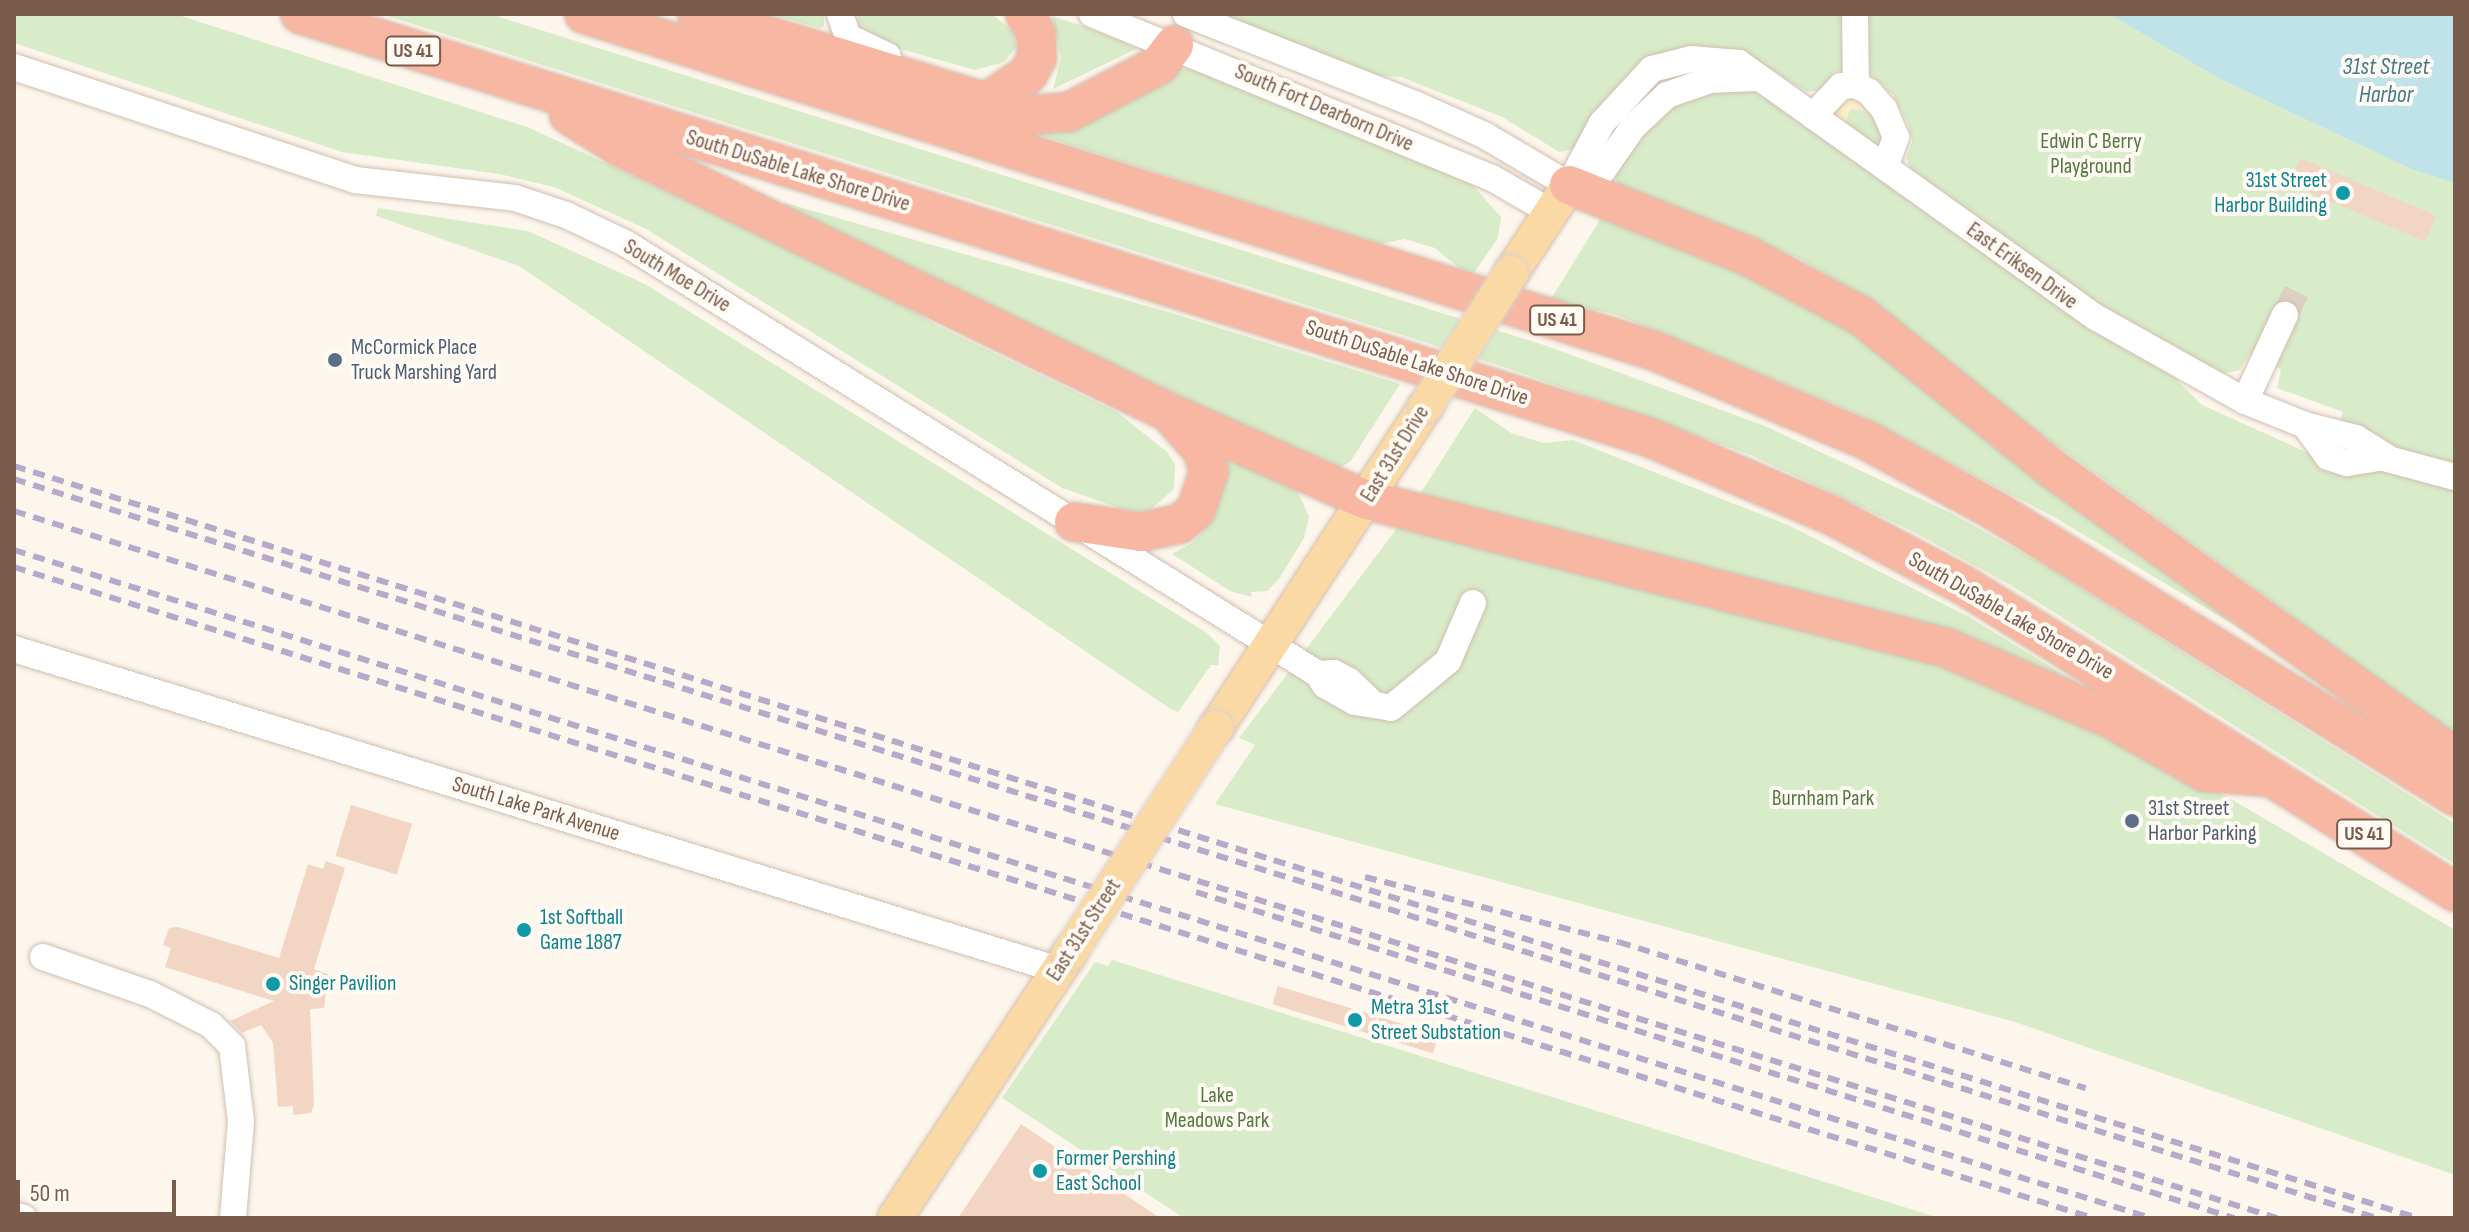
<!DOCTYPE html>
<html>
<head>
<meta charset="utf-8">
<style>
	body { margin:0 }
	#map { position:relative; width:2469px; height:1232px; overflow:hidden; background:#fdf6ec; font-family:"Sofia Sans Condensed",sans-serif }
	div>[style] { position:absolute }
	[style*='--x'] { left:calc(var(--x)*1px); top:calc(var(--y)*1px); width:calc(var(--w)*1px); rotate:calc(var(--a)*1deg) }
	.green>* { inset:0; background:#d8ecc9 }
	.sand>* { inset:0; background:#fcefc7 }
	.water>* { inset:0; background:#bfe3e8 }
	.building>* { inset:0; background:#f3d5c3; transform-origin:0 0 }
	.minor-tunnel>* { height:26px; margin-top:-13px; transform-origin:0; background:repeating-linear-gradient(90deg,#dcd0c4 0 26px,transparent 0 39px) }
	.roads { filter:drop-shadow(0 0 2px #d1beb0) drop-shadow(0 0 2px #d1beb0) }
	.minor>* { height:26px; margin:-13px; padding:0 13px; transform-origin:13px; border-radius:13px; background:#fff }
	.major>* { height:34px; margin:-17px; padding:0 17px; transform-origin:17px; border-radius:17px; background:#fbd9a5 }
	.highway>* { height:38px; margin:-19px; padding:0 19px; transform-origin:19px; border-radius:19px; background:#f7b7a3 }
	.rail>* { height:6px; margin-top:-3px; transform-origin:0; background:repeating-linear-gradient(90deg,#b9a8c9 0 12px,transparent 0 20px) }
	.bridges { filter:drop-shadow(0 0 2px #dad1cd) drop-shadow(0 0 2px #dad1cd) }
	.major-bridge>* { height:34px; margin:-17px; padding:0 17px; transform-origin:17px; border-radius:17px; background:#fbd9a5 }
	.dots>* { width:22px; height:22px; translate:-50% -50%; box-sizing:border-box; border:4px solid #fffaf3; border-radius:50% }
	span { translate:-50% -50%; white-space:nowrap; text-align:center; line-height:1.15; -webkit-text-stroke:8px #fffaf3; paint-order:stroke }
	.shield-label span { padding:2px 6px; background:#fffaf3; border:2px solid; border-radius:6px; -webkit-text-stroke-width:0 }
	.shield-label { font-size:20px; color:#7a5c4d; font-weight:700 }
	.street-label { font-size:22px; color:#7a5c4d }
	.park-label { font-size:22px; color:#537a41 }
	.culture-label { font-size:22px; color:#0d838f }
	.right { translate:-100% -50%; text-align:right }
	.left { translate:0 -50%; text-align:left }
	.service-label { font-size:22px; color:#4e5e75 }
	.water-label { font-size:24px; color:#437c86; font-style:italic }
	.frame { position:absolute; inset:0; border:16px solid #7a5c4d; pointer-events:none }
	.scale { position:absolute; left:16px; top:1180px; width:160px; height:36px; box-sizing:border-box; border:4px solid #7a5c4d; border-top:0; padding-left:10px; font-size:24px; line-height:28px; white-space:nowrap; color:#7a5c4d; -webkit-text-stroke:6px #fffaf3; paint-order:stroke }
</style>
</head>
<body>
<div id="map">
	<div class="green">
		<div style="clip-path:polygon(14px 14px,175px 14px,527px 127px,872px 285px,938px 326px,1117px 412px,1167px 452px,1175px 464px,1174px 489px,1148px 512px,1122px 509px,1062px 488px,646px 229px,554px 187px,499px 174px,342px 152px,14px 43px)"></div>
		<div style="clip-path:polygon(381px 14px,490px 14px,1547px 346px,1765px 426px,1953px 514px,2046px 566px,2354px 760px,2455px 824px,2455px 864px,2012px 586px,1912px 531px,1753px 456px,1507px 368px)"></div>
		<div style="clip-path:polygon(771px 14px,824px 14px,824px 26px,820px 28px)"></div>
		<div style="clip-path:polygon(857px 14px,992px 14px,1012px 31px,1017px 46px,1004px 62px,975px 70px,879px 43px,859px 31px)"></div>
		<div style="clip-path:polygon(1222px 14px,2109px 14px,2218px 78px,2411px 169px,2455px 183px,2455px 744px,2293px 616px,2020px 419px,1855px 291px,1796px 257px,1620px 187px,1615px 178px,1614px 172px,1645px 124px,1689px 95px,1747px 90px,1761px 95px,2071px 315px,2174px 377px,2202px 405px,2326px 461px,2343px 412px,2277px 388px,2281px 369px,2249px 355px,2240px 370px,2221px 374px,2094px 302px,1911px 169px,1906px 157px,1912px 142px,1908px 124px,1893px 95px,1872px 75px,1860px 70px,1835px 71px,1821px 90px,1807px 92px,1763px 65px,1636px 72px,1603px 105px,1573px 149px,1559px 152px,1502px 117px,1401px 77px,1373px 76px)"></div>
		<div style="clip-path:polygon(1052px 16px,1089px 28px,1138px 48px,1053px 89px,1061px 58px)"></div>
		<div style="clip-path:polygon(1177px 69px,1195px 69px,1469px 181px,1501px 217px,1498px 238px,1474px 273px,1459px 268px,1435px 248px,1404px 239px,1380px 244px,1011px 126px)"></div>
		<div style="clip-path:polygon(1855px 107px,1878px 114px,1888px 139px,1879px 147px,1846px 123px,1846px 112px)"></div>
		<div style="clip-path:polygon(785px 203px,1168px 312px,1400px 384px,1350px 462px,1335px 470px,783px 208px)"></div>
		<div style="clip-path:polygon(378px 208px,528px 231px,645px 284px,1207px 633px,1220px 646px,1218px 665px,1211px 665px,1178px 712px,1169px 708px,519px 266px,376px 216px)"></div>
		<div style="clip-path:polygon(1603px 215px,1804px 296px,2271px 647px,2054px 517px,1853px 412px,1617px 315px,1551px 299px)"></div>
		<div style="clip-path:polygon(1475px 408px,1511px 433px,1544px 443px,1573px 440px,1788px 525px,1969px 617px,2110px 703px,1418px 497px)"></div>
		<div style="clip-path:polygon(1222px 455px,1297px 490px,1309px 517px,1304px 538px,1279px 579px,1267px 591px,1251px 592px,1252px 597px,1230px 591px,1172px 554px,1192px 543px,1214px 518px,1223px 488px)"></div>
		<div style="clip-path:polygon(1398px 527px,1954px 666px,2169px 763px,2455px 930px,2455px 1175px,2015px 1022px,1215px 804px,1255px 745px,1239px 738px)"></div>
		<div style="clip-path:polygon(1112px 960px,1742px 1156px,1939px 1218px,1184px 1218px,1002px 1098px,1095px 962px,1108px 966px)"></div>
	</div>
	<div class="sand">
		<div style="clip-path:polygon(1852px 92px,1878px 114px,1850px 108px,1846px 123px,1835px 115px,1833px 112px)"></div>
	</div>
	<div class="water">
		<div style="clip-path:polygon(2109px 14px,2455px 14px,2455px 183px,2411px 169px,2218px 78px)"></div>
	</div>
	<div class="building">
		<div style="left:2300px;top:158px;width:148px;height:28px;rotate:23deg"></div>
		<div style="left:351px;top:805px;width:64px;height:53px;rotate:17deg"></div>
		<div style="clip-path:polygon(326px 861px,345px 868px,314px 969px,328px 974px,324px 1008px,310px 1009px,314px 1104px,311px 1113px,293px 1115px,293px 1106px,278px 1107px,273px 1043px,261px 1025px,242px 1033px,230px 1021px,274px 1001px,165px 967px,171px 948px,163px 945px,169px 928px,178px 927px,279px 958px,308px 864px,323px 869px)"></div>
		<div style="left:1278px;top:986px;width:168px;height:19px;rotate:17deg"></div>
		<div style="clip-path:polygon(1021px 1124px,1160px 1218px,958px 1218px)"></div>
	</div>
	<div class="minor-tunnel">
		<div style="--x:2285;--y:315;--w:32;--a:-64"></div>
	</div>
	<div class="roads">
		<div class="minor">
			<div style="--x:840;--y:14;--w:24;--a:71"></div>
			<div style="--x:848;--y:37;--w:44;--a:25.4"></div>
			<div style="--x:1092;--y:14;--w:432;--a:22.3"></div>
			<div style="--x:1492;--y:178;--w:68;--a:30"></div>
			<div style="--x:1186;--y:14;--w:246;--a:21.5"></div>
			<div style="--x:1415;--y:104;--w:76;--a:24.2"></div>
			<div style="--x:1484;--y:135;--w:99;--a:30.5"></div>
			<div style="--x:1855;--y:14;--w:71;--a:89.2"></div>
			<div style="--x:14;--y:67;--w:359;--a:18.3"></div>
			<div style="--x:355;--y:180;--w:161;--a:6.4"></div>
			<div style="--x:515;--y:198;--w:54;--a:18.4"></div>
			<div style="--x:566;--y:215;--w:65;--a:25.4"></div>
			<div style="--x:625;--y:243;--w:816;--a:31.88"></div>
			<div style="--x:1813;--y:116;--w:41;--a:-47"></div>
			<div style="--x:1841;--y:86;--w:15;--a:-4"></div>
			<div style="--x:1856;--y:85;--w:15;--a:28"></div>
			<div style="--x:1869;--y:92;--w:23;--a:49"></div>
			<div style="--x:1884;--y:109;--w:30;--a:67"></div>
			<div style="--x:1896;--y:137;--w:32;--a:110"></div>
			<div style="--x:1569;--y:185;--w:70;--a:-62"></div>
			<div style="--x:1602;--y:123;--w:74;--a:-47.2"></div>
			<div style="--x:1652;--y:69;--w:40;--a:-14.4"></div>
			<div style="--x:1691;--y:59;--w:48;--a:4.8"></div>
			<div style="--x:1739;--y:63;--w:440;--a:35.5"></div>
			<div style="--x:2097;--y:318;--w:170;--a:29.3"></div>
			<div style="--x:2245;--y:401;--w:65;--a:21.8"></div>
			<div style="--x:2305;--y:425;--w:53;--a:14.3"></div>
			<div style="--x:2356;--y:438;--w:36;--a:32"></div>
			<div style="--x:1569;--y:185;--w:37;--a:-24"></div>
			<div style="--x:1603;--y:170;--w:52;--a:-55.1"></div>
			<div style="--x:1633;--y:127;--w:47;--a:-43.3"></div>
			<div style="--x:1667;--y:95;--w:46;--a:-19.2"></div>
			<div style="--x:1710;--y:80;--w:46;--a:-2.5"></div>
			<div style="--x:2245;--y:401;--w:95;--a:-65.1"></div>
			<div style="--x:2305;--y:425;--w:39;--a:54"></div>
			<div style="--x:2328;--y:457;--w:20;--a:18"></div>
			<div style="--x:2347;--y:463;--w:39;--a:-9"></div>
			<div style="--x:2369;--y:454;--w:89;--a:15"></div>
			<div style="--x:14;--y:649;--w:1093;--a:17.08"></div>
			<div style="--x:1370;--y:701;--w:29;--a:-136"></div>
			<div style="--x:1349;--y:681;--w:17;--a:-152"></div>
			<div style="--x:1334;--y:673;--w:16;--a:176"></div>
			<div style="--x:1318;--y:674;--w:13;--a:58"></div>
			<div style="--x:1325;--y:685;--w:34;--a:30"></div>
			<div style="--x:1355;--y:702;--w:36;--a:9"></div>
			<div style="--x:1391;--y:708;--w:74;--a:-39.5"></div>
			<div style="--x:1448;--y:661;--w:63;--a:-66.7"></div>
			<div style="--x:43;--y:957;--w:113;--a:19.1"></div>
			<div style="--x:150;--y:994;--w:68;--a:26.9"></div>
			<div style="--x:211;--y:1025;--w:30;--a:45"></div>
			<div style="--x:232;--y:1046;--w:76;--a:83.2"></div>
			<div style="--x:241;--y:1121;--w:97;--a:94.7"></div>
			<div style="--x:14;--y:1215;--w:10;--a:17"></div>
		</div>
		<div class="major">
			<div style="--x:1511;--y:273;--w:105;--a:-56.6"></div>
			<div style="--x:1216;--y:728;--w:384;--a:-56.9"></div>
			<div style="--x:895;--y:1218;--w:316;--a:-56.6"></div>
		</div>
		<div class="highway">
			<div style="--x:300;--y:14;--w:1416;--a:17.42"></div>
			<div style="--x:1651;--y:438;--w:198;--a:23.2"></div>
			<div style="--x:1833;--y:516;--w:149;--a:27.9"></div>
			<div style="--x:1965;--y:586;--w:578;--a:31.98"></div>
			<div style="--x:584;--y:14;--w:1123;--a:17.47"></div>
			<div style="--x:1655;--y:351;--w:229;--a:22.9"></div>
			<div style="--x:1866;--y:440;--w:146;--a:28.7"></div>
			<div style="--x:1994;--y:510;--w:543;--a:31.82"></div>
			<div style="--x:697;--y:14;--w:345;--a:17"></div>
			<div style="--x:1027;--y:115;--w:42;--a:-4.1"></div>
			<div style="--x:1069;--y:112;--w:102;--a:-27.6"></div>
			<div style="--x:1159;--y:65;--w:25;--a:-53"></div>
			<div style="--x:987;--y:102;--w:50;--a:-34.3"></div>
			<div style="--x:1028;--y:74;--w:18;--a:-61"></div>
			<div style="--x:1037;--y:58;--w:25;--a:-92"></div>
			<div style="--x:1036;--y:33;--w:22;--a:-120"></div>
			<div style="--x:569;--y:115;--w:60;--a:32.1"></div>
			<div style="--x:620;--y:147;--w:609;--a:25.81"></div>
			<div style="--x:1168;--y:412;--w:218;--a:23.9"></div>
			<div style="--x:1367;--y:500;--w:599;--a:14.31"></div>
			<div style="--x:1947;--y:648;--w:181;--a:23.4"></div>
			<div style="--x:2113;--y:720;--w:106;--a:29.5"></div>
			<div style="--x:2205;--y:772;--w:63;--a:4.5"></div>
			<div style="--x:1569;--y:185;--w:193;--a:21.6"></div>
			<div style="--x:1748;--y:256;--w:127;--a:27.8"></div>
			<div style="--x:1860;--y:315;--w:248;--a:38.6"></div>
			<div style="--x:2054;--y:470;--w:493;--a:35.6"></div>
			<div style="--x:1074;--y:522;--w:68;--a:8.5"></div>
			<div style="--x:1141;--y:532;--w:40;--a:-12"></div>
			<div style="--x:1180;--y:524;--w:21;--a:-41"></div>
			<div style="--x:1196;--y:510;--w:41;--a:-71.6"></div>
			<div style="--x:1209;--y:471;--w:22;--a:-108"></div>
			<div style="--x:1202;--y:450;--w:44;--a:-131.3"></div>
		</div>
	</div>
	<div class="rail">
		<div style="--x:14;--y:466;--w:2519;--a:17.37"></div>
		<div style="--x:14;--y:479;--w:2475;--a:17.37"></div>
		<div style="--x:14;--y:511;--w:2371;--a:17.35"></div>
		<div style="--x:14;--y:550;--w:2239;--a:17.36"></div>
		<div style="--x:14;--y:567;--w:2178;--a:17.39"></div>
		<div style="--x:1365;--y:877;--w:262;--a:14.4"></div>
		<div style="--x:1619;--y:942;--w:489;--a:17.4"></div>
		<div style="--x:1196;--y:892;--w:1088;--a:17.44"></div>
	</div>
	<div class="bridges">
		<div class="major-bridge">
			<div style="--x:1426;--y:406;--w:158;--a:-57.4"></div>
			<div style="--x:1069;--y:954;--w:270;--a:-57"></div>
		</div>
	</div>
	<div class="dots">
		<div style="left:2343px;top:193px;background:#0f9aa8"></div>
		<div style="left:335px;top:360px;background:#5c6f8a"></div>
		<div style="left:2132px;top:821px;background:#5c6f8a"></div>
		<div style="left:524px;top:930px;background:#0f9aa8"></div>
		<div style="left:273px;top:984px;background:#0f9aa8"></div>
		<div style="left:1355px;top:1020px;background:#0f9aa8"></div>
		<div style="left:1040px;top:1171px;background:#0f9aa8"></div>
	</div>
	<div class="shield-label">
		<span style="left:413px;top:51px">US 41</span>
		<span style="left:1557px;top:320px">US 41</span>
		<span style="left:2364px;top:834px">US 41</span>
	</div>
	<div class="street-label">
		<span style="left:1324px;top:108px;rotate:23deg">South Fort Dearborn Drive</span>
		<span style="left:798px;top:171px;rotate:17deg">South DuSable Lake Shore Drive</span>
		<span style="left:2022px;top:266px;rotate:36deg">East Eriksen Drive</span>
		<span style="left:677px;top:276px;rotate:31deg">South Moe Drive</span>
		<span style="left:1417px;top:363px;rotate:18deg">South DuSable Lake Shore Drive</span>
		<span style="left:1395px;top:454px;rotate:-58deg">East 31st Drive</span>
		<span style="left:2011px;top:616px;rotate:30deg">South DuSable Lake Shore Drive</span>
		<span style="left:536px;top:809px;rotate:17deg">South Lake Park Avenue</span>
		<span style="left:1084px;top:930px;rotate:-57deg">East 31st Street</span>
	</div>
	<div class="park-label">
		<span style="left:2091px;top:154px">Edwin C Berry<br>Playground</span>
		<span style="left:1823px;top:799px">Burnham Park</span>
		<span style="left:1217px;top:1108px">Lake<br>Meadows Park</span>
	</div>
	<div class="culture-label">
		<span class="right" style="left:2327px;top:193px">31st Street<br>Harbor Building</span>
		<span class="left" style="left:540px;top:930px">1st Softball<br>Game 1887</span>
		<span class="left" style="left:289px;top:984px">Singer Pavilion</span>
		<span class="left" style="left:1371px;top:1020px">Metra 31st<br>Street Substation</span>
		<span class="left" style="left:1056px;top:1171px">Former Pershing<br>East School</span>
	</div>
	<div class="service-label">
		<span class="left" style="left:351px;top:360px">McCormick Place<br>Truck Marshing Yard</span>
		<span class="left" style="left:2148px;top:821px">31st Street<br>Harbor Parking</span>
	</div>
	<div class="water-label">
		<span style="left:2386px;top:81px">31st Street<br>Harbor</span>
	</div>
	<div class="frame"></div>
	<div class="scale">50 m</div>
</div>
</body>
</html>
